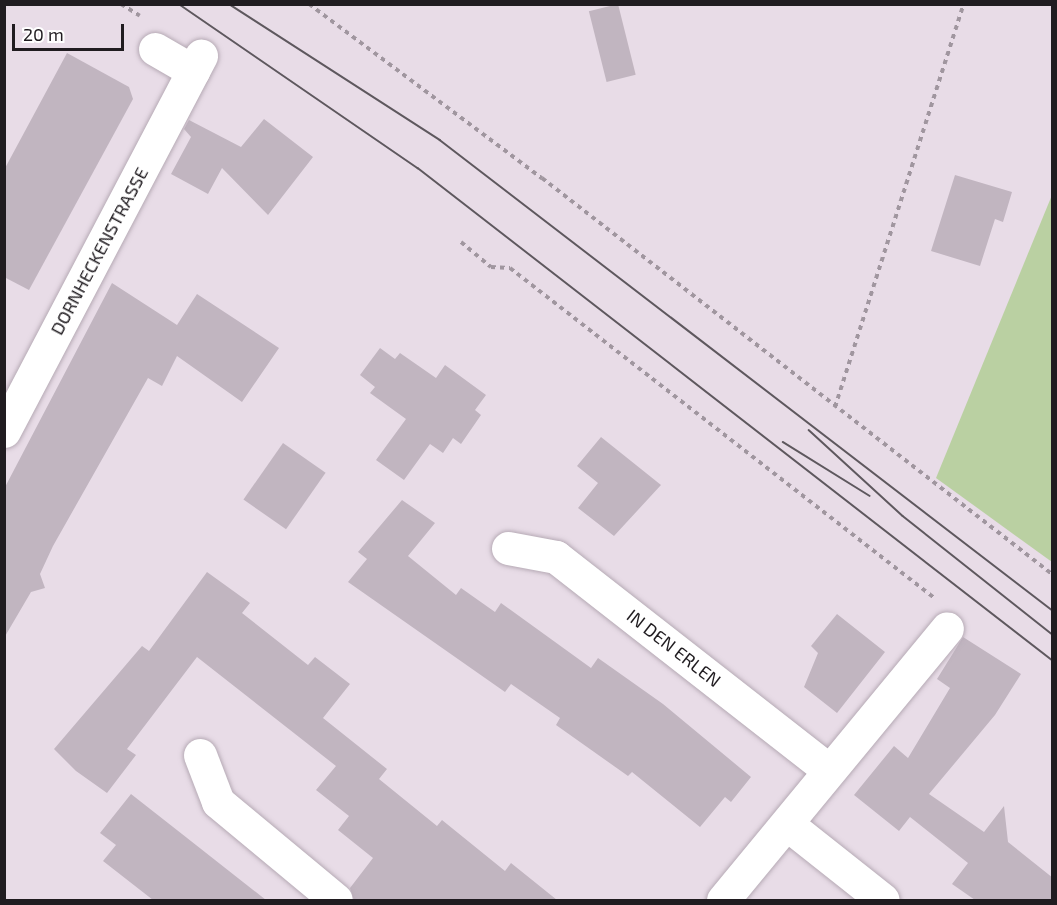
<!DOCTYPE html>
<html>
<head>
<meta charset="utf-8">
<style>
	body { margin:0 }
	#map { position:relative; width:1057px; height:905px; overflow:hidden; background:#e8dce7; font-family:"Exo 2",sans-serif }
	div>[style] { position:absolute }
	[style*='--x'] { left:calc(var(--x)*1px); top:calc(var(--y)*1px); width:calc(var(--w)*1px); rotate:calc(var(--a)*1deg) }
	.green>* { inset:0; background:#bad0a2 }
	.building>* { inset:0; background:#c1b5c0; transform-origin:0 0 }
	.path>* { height:4px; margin-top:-2px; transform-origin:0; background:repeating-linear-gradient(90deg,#a0969f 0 4.5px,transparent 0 9px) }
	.roads { filter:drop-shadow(0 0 2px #b6aab5) drop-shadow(0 0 2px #b6aab5) }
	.minor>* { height:33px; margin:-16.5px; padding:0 16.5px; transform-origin:16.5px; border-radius:16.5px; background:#fff }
	.tram>* { height:1.5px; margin:-0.75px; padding:0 0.75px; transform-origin:0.75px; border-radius:0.75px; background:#5e585e }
	span { translate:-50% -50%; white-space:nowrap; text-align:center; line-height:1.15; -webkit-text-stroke:6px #fff; paint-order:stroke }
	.street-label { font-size:18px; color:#201c20 }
	.frame { position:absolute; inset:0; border:6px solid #201c20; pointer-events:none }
	.scale { position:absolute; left:12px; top:24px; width:112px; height:27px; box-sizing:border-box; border:3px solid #201c20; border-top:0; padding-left:8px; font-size:18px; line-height:21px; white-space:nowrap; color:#201c20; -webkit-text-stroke:4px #fff; paint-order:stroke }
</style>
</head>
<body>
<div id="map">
	<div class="green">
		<div style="clip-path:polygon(1052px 195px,1052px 562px,936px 478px)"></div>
	</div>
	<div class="building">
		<div style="left:618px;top:4px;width:73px;height:30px;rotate:76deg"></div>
		<div style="clip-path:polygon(67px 53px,129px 87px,133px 99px,29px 290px,4px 277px,4px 170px)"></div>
		<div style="clip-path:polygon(264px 119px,313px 157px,268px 215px,222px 168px,208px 194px,171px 174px,191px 137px,184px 129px,189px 120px,241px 147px)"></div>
		<div style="clip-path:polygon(955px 175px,1012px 192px,1003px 222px,995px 219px,980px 266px,931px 251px)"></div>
		<div style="clip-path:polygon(112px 283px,177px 325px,197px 294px,279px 348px,242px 402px,177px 356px,162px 386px,148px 378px,53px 546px,40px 574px,45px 588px,31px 592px,4px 638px,4px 489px)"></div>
		<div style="clip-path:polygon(380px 348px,395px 359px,400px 353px,436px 378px,445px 365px,486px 395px,475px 410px,481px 415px,461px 444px,453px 438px,443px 453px,430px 444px,404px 480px,376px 460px,406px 419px,370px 393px,375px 387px,360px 375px)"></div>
		<div style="clip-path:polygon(601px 437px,661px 485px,614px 536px,578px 508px,598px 483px,577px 466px)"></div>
		<div style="left:283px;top:443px;width:52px;height:69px;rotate:35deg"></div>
		<div style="clip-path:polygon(402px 500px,435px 523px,408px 556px,456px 595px,461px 588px,495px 612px,501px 603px,591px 668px,598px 658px,663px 704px,751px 777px,731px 802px,725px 797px,700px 827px,632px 772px,628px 776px,556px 725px,560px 718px,511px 684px,505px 692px,348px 582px,367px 559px,358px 552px)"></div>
		<div style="clip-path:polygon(207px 572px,250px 603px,242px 613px,308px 665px,315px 657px,350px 684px,323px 718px,387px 769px,379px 779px,437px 826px,442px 820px,505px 871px,511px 863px,557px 900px,354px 900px,350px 888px,373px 858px,338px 830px,349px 816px,316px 790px,336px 766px,197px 657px,127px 749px,136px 755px,107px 793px,76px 771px,54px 749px,142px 646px,149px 651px)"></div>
		<div style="clip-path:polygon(837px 614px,885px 652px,837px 713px,804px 687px,818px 653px,811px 646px)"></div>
		<div style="clip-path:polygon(963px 637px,1021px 674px,995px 715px,929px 794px,984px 832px,1004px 806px,1008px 842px,1053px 878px,1053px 900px,975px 900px,952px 884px,968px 863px,910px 817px,899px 831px,854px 795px,894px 746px,908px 758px,950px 688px,937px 679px)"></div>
		<div style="clip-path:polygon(131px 794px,182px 834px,266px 900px,153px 900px,103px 861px,116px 845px,100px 833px)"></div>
	</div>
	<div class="path">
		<div style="--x:121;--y:4;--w:22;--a:32"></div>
		<div style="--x:309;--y:4;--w:291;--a:36.8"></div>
		<div style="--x:542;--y:178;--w:646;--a:37.83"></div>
		<div style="--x:461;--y:242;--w:39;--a:40"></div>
		<div style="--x:491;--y:267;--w:19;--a:3"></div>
		<div style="--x:510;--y:268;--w:536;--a:37.87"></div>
		<div style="--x:835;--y:407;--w:423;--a:-72.3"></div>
	</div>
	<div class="roads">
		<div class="minor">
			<div style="--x:155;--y:49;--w:44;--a:30.1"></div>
			<div style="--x:4;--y:431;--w:424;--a:-62.3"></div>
			<div style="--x:508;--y:548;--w:49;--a:10.6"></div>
			<div style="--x:556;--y:557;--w:346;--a:38"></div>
			<div style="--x:200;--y:755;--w:50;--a:69"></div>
			<div style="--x:218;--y:802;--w:153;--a:39.7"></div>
			<div style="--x:787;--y:824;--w:122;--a:38.4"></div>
			<div style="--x:723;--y:900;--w:352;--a:-50.5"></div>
		</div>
	</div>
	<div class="tram">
		<div style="--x:179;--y:4;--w:290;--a:34.5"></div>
		<div style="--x:418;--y:168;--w:803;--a:37.81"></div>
		<div style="--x:229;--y:4;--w:251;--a:32.8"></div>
		<div style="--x:440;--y:140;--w:772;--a:37.52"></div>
		<div style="--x:809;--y:430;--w:127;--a:42.5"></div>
		<div style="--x:903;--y:516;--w:190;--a:38.4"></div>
		<div style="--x:783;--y:442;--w:102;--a:31.8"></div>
	</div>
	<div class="street-label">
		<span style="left:99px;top:251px;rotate:-62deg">DORNHECKENSTRASSE</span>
		<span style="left:674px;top:648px;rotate:38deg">IN DEN ERLEN</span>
	</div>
	<div class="frame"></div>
	<div class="scale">20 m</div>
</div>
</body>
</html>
